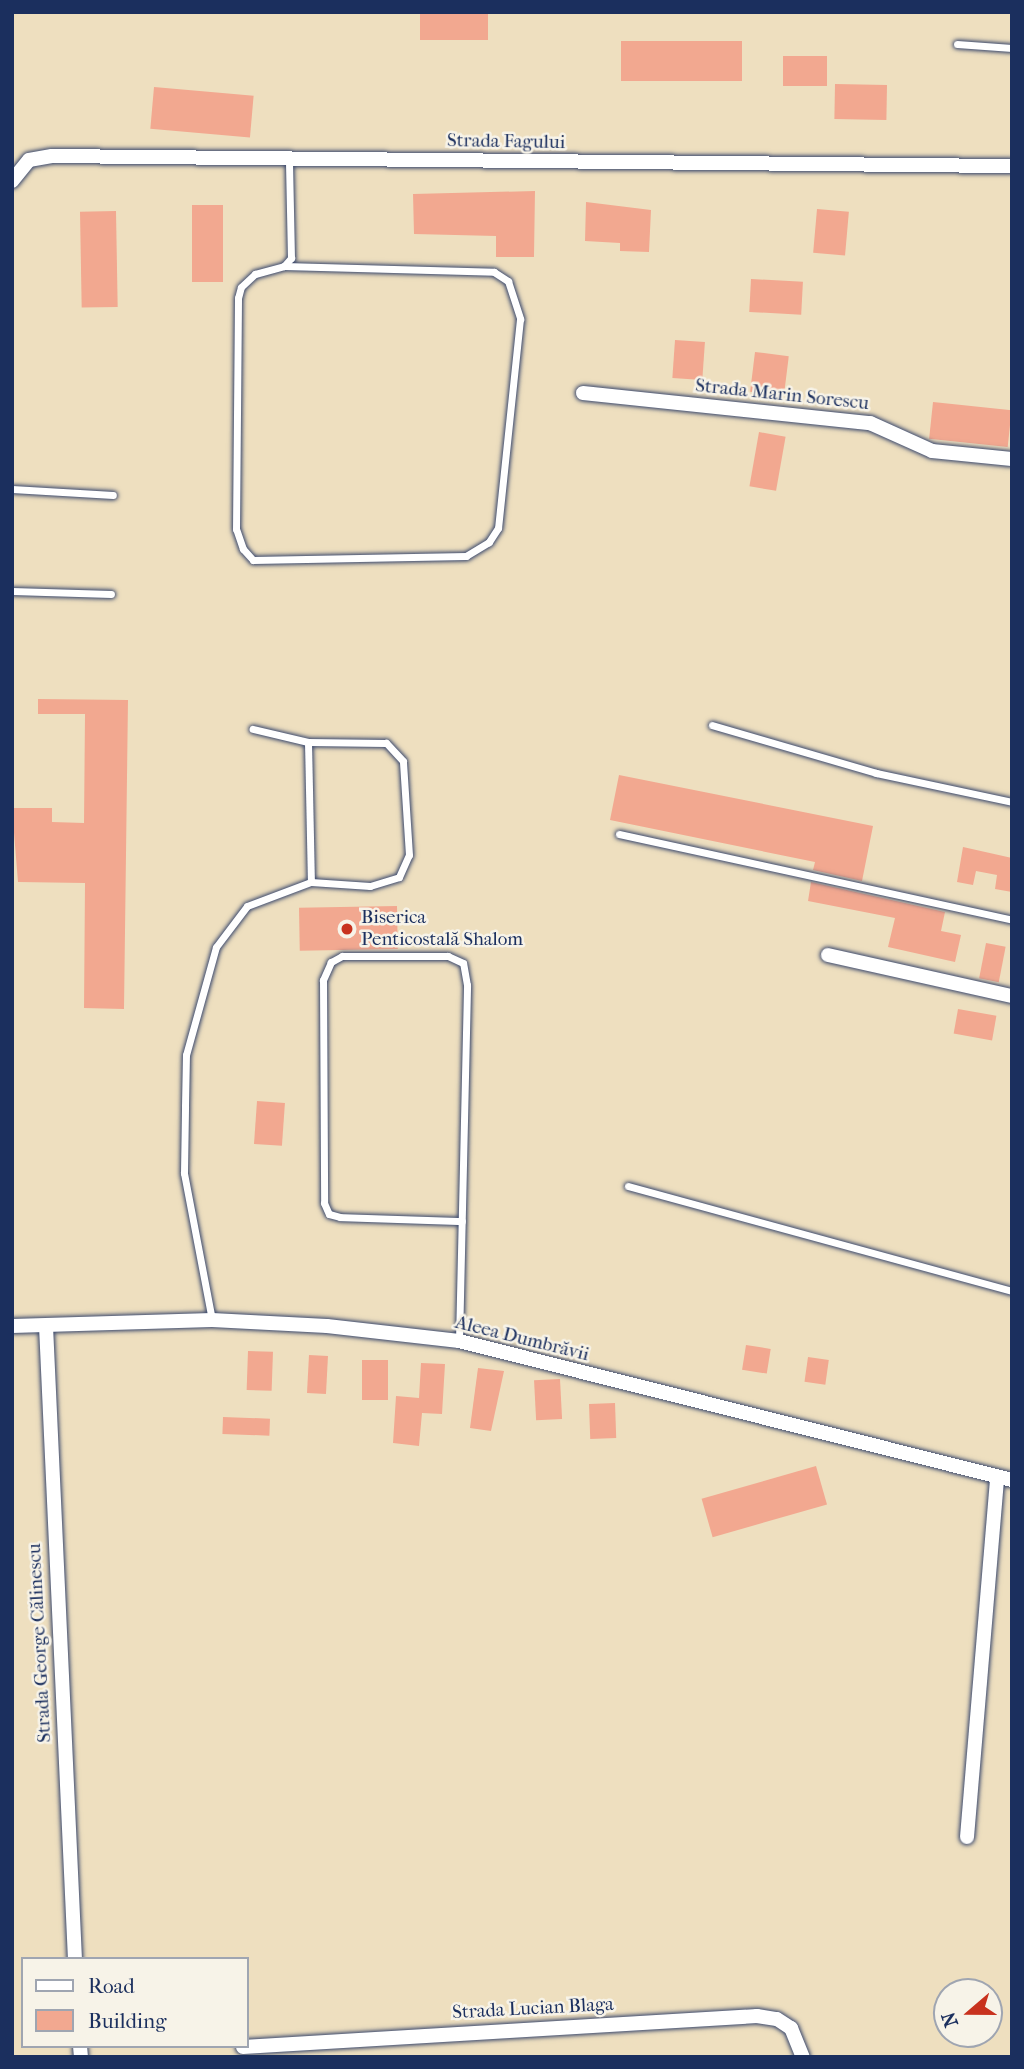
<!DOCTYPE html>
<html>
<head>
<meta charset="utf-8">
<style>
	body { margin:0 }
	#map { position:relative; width:1024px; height:2069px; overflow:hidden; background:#eedfbf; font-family:"IM FELL French Canon",serif }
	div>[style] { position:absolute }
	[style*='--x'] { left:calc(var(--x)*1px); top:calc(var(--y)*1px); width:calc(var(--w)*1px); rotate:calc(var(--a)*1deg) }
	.building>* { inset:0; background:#f2a890; transform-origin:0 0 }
	.roads { filter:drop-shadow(0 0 2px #3b496d) drop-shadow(0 0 2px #3b496d) }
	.lane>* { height:7px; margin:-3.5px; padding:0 3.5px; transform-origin:3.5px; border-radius:3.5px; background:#fff }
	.street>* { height:14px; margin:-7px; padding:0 7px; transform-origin:7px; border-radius:7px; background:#fff }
	.dots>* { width:19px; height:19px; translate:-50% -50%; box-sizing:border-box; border:4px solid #f7f3e8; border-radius:50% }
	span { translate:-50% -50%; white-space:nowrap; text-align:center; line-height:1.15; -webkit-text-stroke:5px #f7f3e8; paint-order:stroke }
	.street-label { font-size:19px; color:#1b2f5e }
	.poi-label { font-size:19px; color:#1b2f5e }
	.left { translate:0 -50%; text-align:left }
	.frame { position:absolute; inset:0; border:14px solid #1b2f5e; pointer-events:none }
	.legend { position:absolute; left:21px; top:1957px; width:228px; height:91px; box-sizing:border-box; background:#f7f3e8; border:2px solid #9fa5b1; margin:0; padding:9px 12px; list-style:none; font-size:21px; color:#1b2f5e }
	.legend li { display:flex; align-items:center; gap:14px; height:35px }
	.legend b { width:35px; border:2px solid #9fa5b1 }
	.north { position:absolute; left:933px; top:1978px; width:70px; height:70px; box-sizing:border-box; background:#f7f3e8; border:2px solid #9fa5b1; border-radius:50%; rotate:250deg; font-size:19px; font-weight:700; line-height:28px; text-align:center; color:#1b2f5e }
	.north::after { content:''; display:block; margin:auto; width:24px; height:32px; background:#c8321e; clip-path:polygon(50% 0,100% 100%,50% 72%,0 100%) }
</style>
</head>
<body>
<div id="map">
	<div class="building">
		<div style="left:420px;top:12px;width:68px;height:28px"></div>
		<div style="left:742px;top:41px;width:40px;height:121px;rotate:90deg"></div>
		<div style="left:783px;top:56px;width:44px;height:30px"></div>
		<div style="left:835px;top:84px;width:52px;height:35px;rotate:1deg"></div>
		<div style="left:154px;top:87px;width:100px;height:42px;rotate:5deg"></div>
		<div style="clip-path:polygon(535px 191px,534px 257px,496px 257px,496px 236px,414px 234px,413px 194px)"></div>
		<div style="clip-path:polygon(586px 202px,651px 210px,649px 252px,620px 251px,620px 243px,585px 241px)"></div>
		<div style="left:192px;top:205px;width:31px;height:77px"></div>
		<div style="left:817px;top:209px;width:32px;height:44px;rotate:5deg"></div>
		<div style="left:116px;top:211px;width:96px;height:36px;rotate:89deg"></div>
		<div style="left:751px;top:279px;width:52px;height:33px;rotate:3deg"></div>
		<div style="left:675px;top:340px;width:30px;height:38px;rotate:4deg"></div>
		<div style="left:755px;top:352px;width:34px;height:40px;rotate:7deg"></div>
		<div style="left:933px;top:402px;width:79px;height:37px;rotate:6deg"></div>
		<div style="left:759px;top:432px;width:27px;height:55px;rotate:10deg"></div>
		<div style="clip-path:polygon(38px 699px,128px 700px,124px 1009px,84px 1008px,85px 883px,18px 882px,12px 808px,52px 808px,52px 822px,84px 823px,85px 714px,38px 714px)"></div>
		<div style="clip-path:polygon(619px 775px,873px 826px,862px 881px,813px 870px,815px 862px,610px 820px)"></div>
		<div style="clip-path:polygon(963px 847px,1012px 858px,1012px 892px,995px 889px,997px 875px,976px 871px,973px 885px,957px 882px)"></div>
		<div style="clip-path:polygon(811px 882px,945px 912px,941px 931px,961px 935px,955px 962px,888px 947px,895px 918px,808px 901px)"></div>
		<div style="left:397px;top:906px;width:43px;height:98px;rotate:89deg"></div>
		<div style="left:986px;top:943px;width:20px;height:36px;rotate:11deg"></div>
		<div style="left:958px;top:1009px;width:39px;height:25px;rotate:10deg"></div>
		<div style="left:257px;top:1101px;width:28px;height:43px;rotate:4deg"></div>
		<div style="left:746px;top:1345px;width:25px;height:25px;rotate:9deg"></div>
		<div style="left:248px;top:1351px;width:25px;height:39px;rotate:2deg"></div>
		<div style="left:309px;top:1355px;width:19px;height:38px;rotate:3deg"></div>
		<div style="left:808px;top:1357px;width:21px;height:25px;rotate:8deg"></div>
		<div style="left:362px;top:1360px;width:26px;height:40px"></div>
		<div style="clip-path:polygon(421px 1363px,445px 1364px,442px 1414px,422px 1413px,419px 1446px,393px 1443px,396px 1396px,419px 1398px)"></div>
		<div style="clip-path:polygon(478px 1368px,504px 1371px,491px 1431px,470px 1428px)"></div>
		<div style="left:560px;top:1379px;width:40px;height:26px;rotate:87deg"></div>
		<div style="left:615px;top:1403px;width:35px;height:26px;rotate:88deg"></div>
		<div style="left:223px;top:1417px;width:47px;height:17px;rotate:2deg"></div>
		<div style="left:816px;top:1466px;width:40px;height:119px;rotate:74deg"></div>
	</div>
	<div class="roads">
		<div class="lane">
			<div style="--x:957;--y:44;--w:55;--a:4.2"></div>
			<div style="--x:284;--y:266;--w:210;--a:1.6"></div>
			<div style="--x:494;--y:272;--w:17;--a:33"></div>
			<div style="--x:508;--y:281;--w:40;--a:72"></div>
			<div style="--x:520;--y:319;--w:210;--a:96"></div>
			<div style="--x:498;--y:528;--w:17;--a:123"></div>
			<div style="--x:489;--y:542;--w:27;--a:149"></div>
			<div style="--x:466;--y:556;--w:213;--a:178.9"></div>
			<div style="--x:253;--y:560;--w:15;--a:-132"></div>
			<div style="--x:243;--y:549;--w:21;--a:-109"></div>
			<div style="--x:236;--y:529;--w:231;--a:-89.5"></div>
			<div style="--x:238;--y:298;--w:11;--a:-75"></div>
			<div style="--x:241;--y:287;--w:19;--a:-43"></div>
			<div style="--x:255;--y:274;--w:30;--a:-15"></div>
			<div style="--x:284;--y:266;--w:11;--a:-49"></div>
			<div style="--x:291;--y:258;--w:99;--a:-91.2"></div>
			<div style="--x:12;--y:489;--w:101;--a:3.4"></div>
			<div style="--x:12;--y:591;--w:99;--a:1.7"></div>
			<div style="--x:712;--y:725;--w:171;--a:16.3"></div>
			<div style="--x:876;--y:773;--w:139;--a:12"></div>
			<div style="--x:308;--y:742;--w:140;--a:88.8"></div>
			<div style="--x:619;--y:834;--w:402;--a:12.3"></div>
			<div style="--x:628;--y:1186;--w:398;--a:15.3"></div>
			<div style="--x:212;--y:1320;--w:150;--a:-100.8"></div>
			<div style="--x:184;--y:1173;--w:67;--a:-89.1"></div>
			<div style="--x:185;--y:1106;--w:51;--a:-88.9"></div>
			<div style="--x:186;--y:1055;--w:112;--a:-74.5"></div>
			<div style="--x:216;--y:947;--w:51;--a:-52.9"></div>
			<div style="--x:247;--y:906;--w:68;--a:-20.6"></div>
			<div style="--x:311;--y:882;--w:59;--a:3.9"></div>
			<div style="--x:370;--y:886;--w:30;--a:-17"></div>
			<div style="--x:399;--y:877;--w:24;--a:-66"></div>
			<div style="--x:409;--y:855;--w:94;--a:-93.7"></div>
			<div style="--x:403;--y:761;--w:25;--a:-133"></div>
			<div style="--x:386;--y:743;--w:78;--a:-179.3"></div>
			<div style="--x:308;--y:742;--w:57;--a:-166.7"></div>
			<div style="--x:459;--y:1341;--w:356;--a:-88.7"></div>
			<div style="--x:467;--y:985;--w:22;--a:-100"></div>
			<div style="--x:463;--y:963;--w:17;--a:-155"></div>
			<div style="--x:448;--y:956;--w:106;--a:180"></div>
			<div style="--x:342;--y:956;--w:13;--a:151"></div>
			<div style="--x:331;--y:962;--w:20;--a:114"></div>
			<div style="--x:323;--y:980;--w:223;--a:89.7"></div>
			<div style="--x:324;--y:1203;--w:12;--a:66"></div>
			<div style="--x:329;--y:1214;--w:11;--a:15"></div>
			<div style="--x:340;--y:1217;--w:122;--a:1.9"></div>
		</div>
		<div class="street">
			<div style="--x:12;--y:181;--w:27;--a:-51"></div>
			<div style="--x:29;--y:160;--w:23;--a:-10"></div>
			<div style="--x:52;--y:156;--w:960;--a:0.6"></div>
			<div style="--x:583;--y:393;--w:289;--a:6"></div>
			<div style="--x:870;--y:423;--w:68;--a:24.3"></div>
			<div style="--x:932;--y:451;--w:80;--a:5.7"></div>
			<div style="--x:828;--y:955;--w:189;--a:12.6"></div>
			<div style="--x:12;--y:1326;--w:200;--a:-1.7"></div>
			<div style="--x:212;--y:1320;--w:115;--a:3"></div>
			<div style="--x:327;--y:1326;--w:133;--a:6.5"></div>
			<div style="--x:459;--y:1341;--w:570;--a:14.11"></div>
			<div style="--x:46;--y:1326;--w:634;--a:87.38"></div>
			<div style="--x:967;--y:1837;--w:361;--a:-85.2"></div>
			<div style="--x:80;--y:2046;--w:11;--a:85"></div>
			<div style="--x:243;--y:2047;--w:515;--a:-3.45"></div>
			<div style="--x:757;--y:2016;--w:20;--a:9"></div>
			<div style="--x:777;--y:2019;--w:17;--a:33"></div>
			<div style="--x:791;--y:2028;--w:31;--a:68"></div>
		</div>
	</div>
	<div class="dots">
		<div style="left:347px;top:929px;background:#c8321e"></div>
	</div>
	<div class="street-label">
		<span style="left:506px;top:142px;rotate:1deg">Strada Fagului</span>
		<span style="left:782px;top:395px;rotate:6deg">Strada Marin Sorescu</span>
		<span style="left:522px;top:1339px;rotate:14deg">Aleea Dumbrăvii</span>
		<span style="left:40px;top:1643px;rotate:-93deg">Strada George Călinescu</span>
		<span style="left:533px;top:2009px;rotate:-3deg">Strada Lucian Blaga</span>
	</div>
	<div class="poi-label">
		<span class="left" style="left:361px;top:929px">Biserica<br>Penticostală Shalom</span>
	</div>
	<div class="frame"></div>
	<ul class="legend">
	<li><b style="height:9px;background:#fff"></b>Road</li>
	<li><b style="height:19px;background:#f2a890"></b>Building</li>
	</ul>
	<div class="north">N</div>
</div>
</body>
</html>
